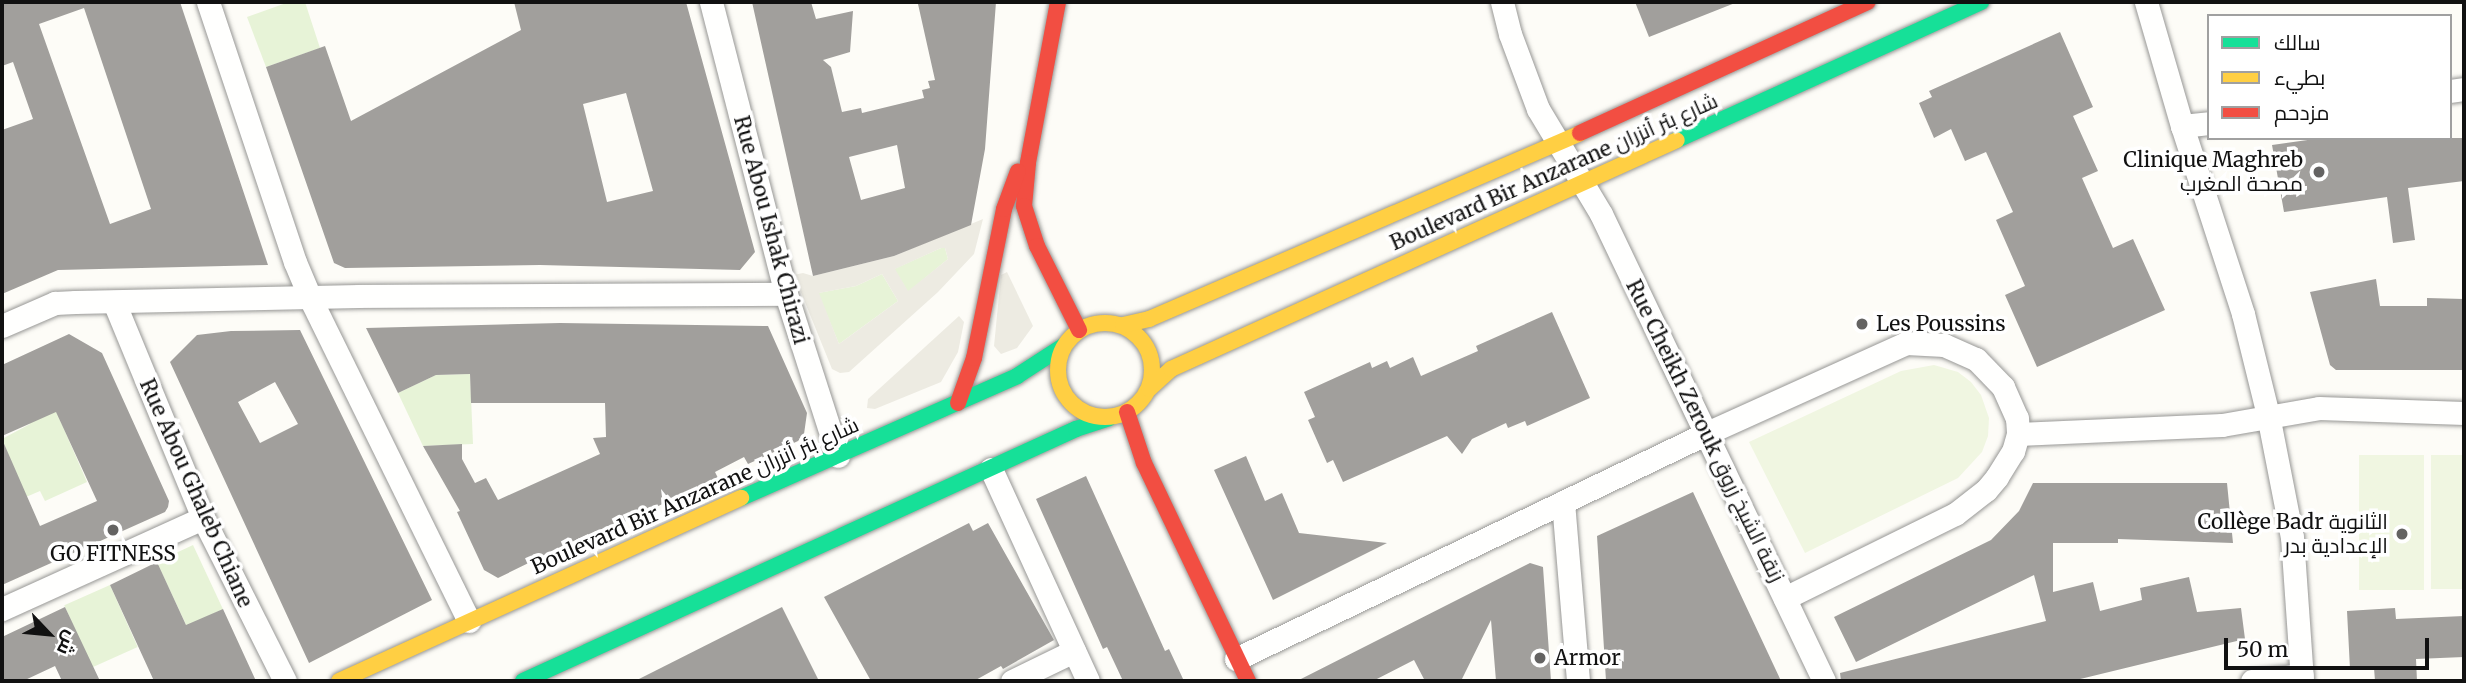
<!DOCTYPE html>
<html>
<head>
<meta charset="utf-8">
<style>
	body { margin:0 }
	#map { position:relative; width:2466px; height:683px; overflow:hidden; background:#fdfcf7; font-family:Merriweather,Cairo,serif }
	div>[style] { position:absolute }
	[style*='--x'] { left:calc(var(--x)*1px); top:calc(var(--y)*1px); width:calc(var(--w)*1px); rotate:calc(var(--a)*1deg) }
	.green>* { inset:0; background:#e7f3d7; transform-origin:0 0 }
	.pitch>* { inset:0; background:#f0f6e1; transform-origin:0 0 }
	.plaza>* { inset:0; background:#edebe2 }
	.building>* { inset:0; background:#a19f9c }
	.roads { filter:drop-shadow(0 0 2px #979795) drop-shadow(0 0 2px #979795) }
	.street>* { height:23px; margin:-11.5px; padding:0 11.5px; transform-origin:11.5px; border-radius:11.5px; background:#fffffe }
	.fast>* { height:16px; margin:-8px; padding:0 8px; transform-origin:8px; border-radius:8px; background:#16e098 }
	.slow>* { height:16px; margin:-8px; padding:0 8px; transform-origin:8px; border-radius:8px; background:#ffcf43 }
	.slow>.ring { margin:-8px; padding:0; box-sizing:content-box; background:none; border:16px solid #ffcf43; border-radius:50% }
	.jam>* { height:16px; margin:-8px; padding:0 8px; transform-origin:8px; border-radius:8px; background:#f24e42 }
	.dots>* { width:19px; height:19px; translate:-50% -50%; box-sizing:border-box; border:4px solid #fff; border-radius:50% }
	span { translate:-50% -50%; white-space:nowrap; text-align:center; line-height:1.15; -webkit-text-stroke:7px #fff; paint-order:stroke }
	.poi-label { font-size:21px; color:#111 }
	.right { translate:-100% -50%; text-align:right }
	.left { translate:0 -50%; text-align:left }
	.street-label { font-size:21px; color:#111 }
	.frame { position:absolute; inset:0; border:4px solid #111; pointer-events:none }
	.legend { position:absolute; left:2207px; top:14px; width:245px; height:126px; box-sizing:border-box; background:#fff; border:2px solid #a0a0a0; margin:0; padding:9px 12px; list-style:none; font-size:21px; color:#111 }
	.legend li { display:flex; align-items:center; gap:14px; height:35px }
	.legend b { width:35px; border:2px solid #a0a0a0 }
	.north { position:absolute; left:14px; top:599px; width:70px; height:70px; -webkit-text-stroke:5px #fff; paint-order:stroke; rotate:116deg; font-size:19px; font-weight:700; line-height:28px; text-align:center; color:#111 }
	.north::after { content:''; display:block; margin:auto; width:24px; height:32px; background:#111; clip-path:polygon(50% 0,100% 100%,50% 72%,0 100%) }
	.scale { position:absolute; left:2224px; top:638px; width:205px; height:32px; box-sizing:border-box; border:4px solid #111; border-top:0; padding-left:9px; font-size:21px; line-height:24px; white-space:nowrap; color:#111; -webkit-text-stroke:5px #fff; paint-order:stroke }
</style>
</head>
<body>
<div id="map">
	<div class="green">
		<div style="clip-path:polygon(289px 2px,305px 2px,320px 48px,266px 67px,247px 17px)"></div>
		<div style="clip-path:polygon(941px 248px,945px 248px,948px 259px,908px 292px,894px 269px)"></div>
		<div style="clip-path:polygon(882px 274px,898px 301px,839px 344px,818px 293px,856px 286px)"></div>
		<div style="clip-path:polygon(470px 374px,473px 444px,423px 446px,398px 393px,436px 375px)"></div>
		<div style="clip-path:polygon(44px 383px,87px 482px,45px 501px,40px 491px,26px 497px,2px 439px,30px 424px,17px 394px)"></div>
		<div style="left:193px;top:545px;width:71px;height:40px;rotate:65deg"></div>
		<div style="left:110px;top:585px;width:68px;height:50px;rotate:66deg"></div>
	</div>
	<div class="pitch">
		<div style="clip-path:polygon(1934px 365px,1958px 372px,1971px 382px,1981px 395px,1989px 418px,1988px 436px,1982px 452px,1958px 478px,1805px 553px,1749px 442px,1901px 371px)"></div>
		<div style="left:2359px;top:455px;width:65px;height:135px"></div>
		<div style="left:2431px;top:455px;width:33px;height:134px"></div>
	</div>
	<div class="plaza">
		<div style="clip-path:polygon(evenodd,983px 219px,974px 254px,938px 292px,849px 372px,840px 373px,832px 369px,794px 275px,803px 273px,813px 276px,894px 256px,983px 219px,941px 248px,945px 248px,948px 259px,908px 291px,895px 269px,941px 248px,983px 219px,882px 274px,898px 301px,839px 344px,819px 293px,856px 286px,882px 274px)"></div>
		<div style="clip-path:polygon(1007px 272px,1033px 326px,1017px 348px,1001px 354px,994px 346px,1001px 275px)"></div>
		<div style="clip-path:polygon(959px 316px,964px 322px,958px 352px,941px 382px,875px 409px,867px 408px,868px 399px)"></div>
	</div>
	<div class="building">
		<div style="clip-path:polygon(evenodd,2px 2px,180px 2px,268px 265px,58px 270px,2px 294px,2px 130px,33px 119px,13px 62px,2px 66px,2px 2px,84px 8px,151px 209px,110px 224px,39px 24px,84px 8px)"></div>
		<div style="clip-path:polygon(evenodd,514px 2px,686px 2px,755px 252px,740px 270px,540px 265px,345px 268px,334px 263px,266px 67px,325px 46px,351px 121px,521px 30px,514px 2px,626px 93px,653px 191px,607px 202px,583px 104px,626px 93px)"></div>
		<div style="clip-path:polygon(evenodd,752px 2px,811px 2px,816px 19px,853px 11px,850px 52px,823px 60px,831px 67px,842px 112px,861px 108px,862px 113px,924px 98px,922px 90px,930px 88px,928px 81px,935px 80px,918px 4px,996px 2px,985px 149px,971px 225px,894px 256px,813px 276px,752px 2px,897px 145px,905px 188px,861px 200px,849px 157px,897px 145px)"></div>
		<div style="clip-path:polygon(1635px 2px,1735px 2px,1735px 3px,1649px 37px)"></div>
		<div style="clip-path:polygon(2060px 32px,2093px 107px,2073px 116px,2098px 171px,2082px 178px,2113px 248px,2133px 239px,2165px 310px,2037px 367px,2005px 295px,2025px 286px,1996px 220px,2013px 212px,1986px 152px,1965px 161px,1951px 129px,1934px 138px,1919px 103px,1932px 97px,1929px 91px)"></div>
		<div style="clip-path:polygon(2322px 138px,2464px 138px,2464px 181px,2408px 188px,2415px 240px,2393px 243px,2387px 197px,2284px 212px,2272px 145px)"></div>
		<div style="clip-path:polygon(2376px 279px,2380px 306px,2427px 306px,2427px 298px,2464px 299px,2464px 370px,2336px 370px,2330px 365px,2310px 292px)"></div>
		<div style="clip-path:polygon(1552px 312px,1590px 398px,1527px 426px,1525px 421px,1508px 428px,1506px 423px,1472px 439px,1462px 454px,1447px 436px,1343px 482px,1333px 460px,1327px 463px,1308px 420px,1315px 417px,1304px 392px,1370px 362px,1372px 368px,1387px 361px,1390px 368px,1413px 357px,1421px 376px,1478px 351px,1476px 346px)"></div>
		<div style="clip-path:polygon(560px 323px,768px 326px,807px 413px,804px 434px,798px 441px,748px 464px,744px 457px,715px 472px,718px 478px,590px 538px,588px 534px,498px 578px,484px 570px,457px 512px,460px 511px,423px 446px,462px 444px,462px 459px,475px 483px,486px 478px,498px 500px,600px 454px,593px 438px,606px 437px,605px 403px,471px 403px,470px 374px,436px 375px,398px 393px,366px 328px)"></div>
		<div style="clip-path:polygon(evenodd,300px 330px,432px 600px,309px 663px,170px 362px,197px 335px,231px 331px,300px 330px,275px 382px,298px 424px,260px 443px,238px 402px,275px 382px)"></div>
		<div style="clip-path:polygon(69px 334px,102px 353px,169px 501px,168px 507px,165px 512px,2px 585px,2px 439px,40px 526px,97px 501px,56px 412px,2px 436px,2px 365px)"></div>
		<div style="clip-path:polygon(1246px 456px,1265px 501px,1282px 493px,1299px 533px,1387px 543px,1273px 600px,1214px 470px)"></div>
		<div style="clip-path:polygon(1086px 476px,1165px 651px,1169px 649px,1184px 681px,1123px 681px,1107px 647px,1103px 649px,1036px 499px)"></div>
		<div style="clip-path:polygon(2033px 483px,2227px 483px,2233px 543px,2118px 539px,2118px 543px,2053px 543px,2053px 592px,2093px 582px,2100px 611px,2142px 600px,2140px 588px,2189px 577px,2197px 612px,2241px 608px,2245px 639px,2072px 681px,1841px 681px,1840px 673px,2046px 621px,2034px 575px,1856px 662px,1834px 617px,1991px 540px,2019px 511px)"></div>
		<div style="clip-path:polygon(1693px 492px,1730px 572px,1781px 681px,1606px 681px,1597px 536px)"></div>
		<div style="clip-path:polygon(969px 523px,973px 531px,988px 523px,1054px 640px,1003px 669px,1001px 666px,974px 681px,871px 681px,824px 597px)"></div>
		<div style="clip-path:polygon(157px 562px,186px 625px,223px 609px,256px 681px,154px 681px,110px 585px)"></div>
		<div style="clip-path:polygon(1530px 563px,1543px 567px,1551px 681px,1496px 681px,1491px 620px,1461px 681px,1425px 681px,1414px 660px,1373px 681px,1297px 681px)"></div>
		<div style="clip-path:polygon(65px 607px,100px 681px,62px 681px,55px 666px,23px 681px,2px 681px,2px 637px)"></div>
		<div style="clip-path:polygon(782px 607px,819px 681px,635px 681px)"></div>
		<div style="clip-path:polygon(2395px 608px,2396px 619px,2464px 616px,2464px 657px,2416px 659px,2417px 681px,2375px 681px,2374px 668px,2350px 669px,2347px 611px)"></div>
	</div>
	<div class="roads">
		<div class="street">
			<div style="--x:208;--y:2;--w:274;--a:71.5"></div>
			<div style="--x:295;--y:262;--w:39;--a:67"></div>
			<div style="--x:310;--y:298;--w:360;--a:63.8"></div>
			<div style="--x:711;--y:2;--w:301;--a:75.6"></div>
			<div style="--x:786;--y:294;--w:170;--a:72.2"></div>
			<div style="--x:1502;--y:2;--w:33;--a:76"></div>
			<div style="--x:1510;--y:34;--w:80;--a:69.5"></div>
			<div style="--x:1538;--y:109;--w:122;--a:59"></div>
			<div style="--x:1601;--y:214;--w:518;--a:64.47"></div>
			<div style="--x:2146;--y:2;--w:129;--a:73.8"></div>
			<div style="--x:2182;--y:126;--w:198;--a:72"></div>
			<div style="--x:2243;--y:314;--w:104;--a:76.1"></div>
			<div style="--x:2268;--y:415;--w:124;--a:78.9"></div>
			<div style="--x:2292;--y:537;--w:144;--a:86"></div>
			<div style="--x:2450;--y:91;--w:14;--a:-8"></div>
			<div style="--x:2182;--y:126;--w:27;--a:-6"></div>
			<div style="--x:114;--y:302;--w:234;--a:67.6"></div>
			<div style="--x:203;--y:518;--w:182;--a:63.3"></div>
			<div style="--x:2;--y:326;--w:58;--a:-23.5"></div>
			<div style="--x:55;--y:303;--w:20;--a:-3"></div>
			<div style="--x:75;--y:302;--w:284;--a:-1.2"></div>
			<div style="--x:359;--y:296;--w:427;--a:-0.3"></div>
			<div style="--x:2018;--y:434;--w:204;--a:-2.5"></div>
			<div style="--x:2222;--y:425;--w:98;--a:-9.9"></div>
			<div style="--x:2319;--y:408;--w:145;--a:2"></div>
			<div style="--x:991;--y:469;--w:233;--a:65.4"></div>
			<div style="--x:1563;--y:502;--w:180;--a:85.2"></div>
			<div style="--x:2;--y:609;--w:221;--a:-24.4"></div>
			<div style="--x:1236;--y:659;--w:522;--a:-25.63"></div>
			<div style="--x:1707;--y:433;--w:218;--a:-24.3"></div>
			<div style="--x:1906;--y:343;--w:38;--a:3"></div>
			<div style="--x:1944;--y:345;--w:35;--a:24"></div>
			<div style="--x:1976;--y:359;--w:39;--a:46"></div>
			<div style="--x:2003;--y:387;--w:34;--a:66"></div>
			<div style="--x:2017;--y:418;--w:16;--a:86"></div>
			<div style="--x:2018;--y:434;--w:18;--a:106"></div>
			<div style="--x:2013;--y:451;--w:31;--a:122"></div>
			<div style="--x:1997;--y:477;--w:17;--a:130"></div>
			<div style="--x:1986;--y:490;--w:39;--a:142"></div>
			<div style="--x:1955;--y:514;--w:190;--a:153.7"></div>
			<div style="--x:1012;--y:681;--w:69;--a:-25.8"></div>
			<div style="--x:2252;--y:681;--w:50;--a:-6.8"></div>
		</div>
		<div class="fast">
			<div style="--x:1677;--y:140;--w:334;--a:-24.4"></div>
			<div style="--x:741;--y:498;--w:302;--a:-23.8"></div>
			<div style="--x:1017;--y:376;--w:57;--a:-32.9"></div>
			<div style="--x:523;--y:681;--w:608;--a:-24.5"></div>
			<div style="--x:1076;--y:429;--w:35;--a:-18"></div>
		</div>
		<div class="slow">
			<div class="ring" style="left:1058px;top:323px;width:78px;height:78px"></div>
			<div style="--x:1123;--y:325;--w:27;--a:-13"></div>
			<div style="--x:1149;--y:319;--w:469;--a:-23.3"></div>
			<div style="--x:1149;--y:389;--w:30;--a:-42"></div>
			<div style="--x:1171;--y:369;--w:555;--a:-24.35"></div>
			<div style="--x:339;--y:681;--w:442;--a:-24.5"></div>
		</div>
		<div class="jam">
			<div style="--x:1058;--y:2;--w:164;--a:100.6"></div>
			<div style="--x:1028;--y:163;--w:43;--a:95.3"></div>
			<div style="--x:1024;--y:206;--w:42;--a:72"></div>
			<div style="--x:1037;--y:246;--w:94;--a:63.4"></div>
			<div style="--x:1580;--y:133;--w:316;--a:-24.5"></div>
			<div style="--x:958;--y:403;--w:48;--a:-70.4"></div>
			<div style="--x:974;--y:358;--w:152;--a:-78.6"></div>
			<div style="--x:1004;--y:209;--w:40;--a:-69.8"></div>
			<div style="--x:1127;--y:412;--w:54;--a:71.6"></div>
			<div style="--x:1144;--y:463;--w:242;--a:64.5"></div>
		</div>
	</div>
	<div class="dots">
		<div style="left:2319px;top:172px;background:#646362"></div>
		<div style="left:1862px;top:324px;background:#646362"></div>
		<div style="left:113px;top:530px;background:#646362"></div>
		<div style="left:2402px;top:534px;background:#646362"></div>
		<div style="left:1540px;top:658px;background:#646362"></div>
	</div>
	<div class="poi-label">
		<span class="right" style="left:2303px;top:172px">Clinique Maghreb<br>مصحة المغرب</span>
		<span class="left" style="left:1876px;top:324px">Les Poussins</span>
		<span class="right" style="left:2388px;top:534px">Collège Badr الثانوية<br>الإعدادية بدر</span>
		<span style="left:113px;top:554px">GO FITNESS</span>
		<span class="left" style="left:1554px;top:658px">Armor</span>
	</div>
	<div class="street-label">
		<span style="left:1554px;top:172px;rotate:-24deg">Boulevard Bir Anzarane شارع بئر أنزران</span>
		<span style="left:771px;top:230px;rotate:75deg">Rue Abou Ishak Chirazi</span>
		<span style="left:1705px;top:431px;rotate:64deg">Rue Cheikh Zerouk زنقة الشيخ زروق</span>
		<span style="left:196px;top:493px;rotate:66deg">Rue Abou Ghaleb Chiane</span>
		<span style="left:695px;top:496px;rotate:-24deg">Boulevard Bir Anzarane شارع بئر أنزران</span>
	</div>
	<div class="frame"></div>
	<ul class="legend">
	<li><b style="height:9px;background:#16e098"></b>سالك</li>
	<li><b style="height:9px;background:#ffcf43"></b>بطيء</li>
	<li><b style="height:9px;background:#f24e42"></b>مزدحم</li>
	</ul>
	<div class="north">ش</div>
	<div class="scale">50 m</div>
</div>
</body>
</html>
